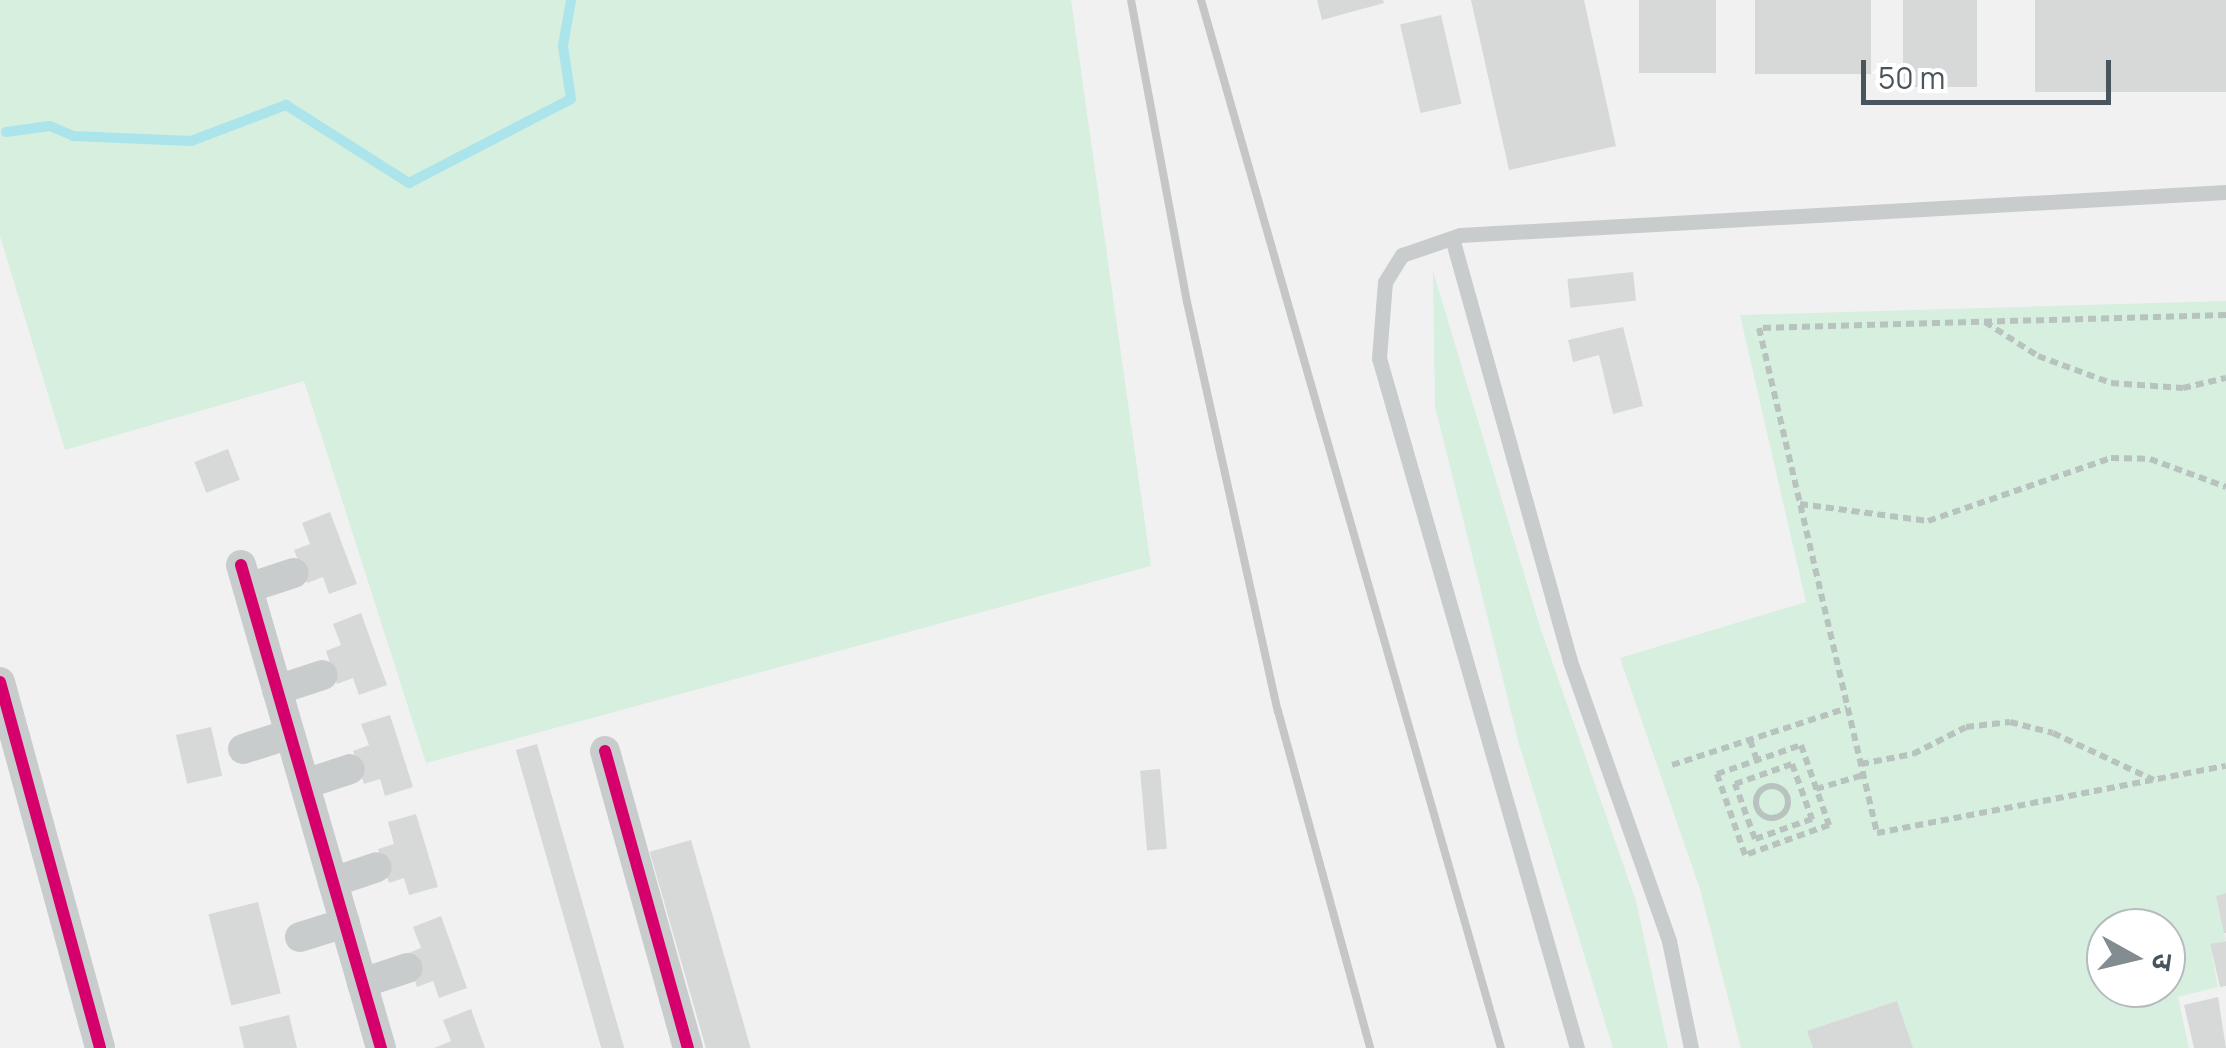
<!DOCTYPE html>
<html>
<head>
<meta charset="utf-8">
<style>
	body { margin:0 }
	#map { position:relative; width:2226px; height:1048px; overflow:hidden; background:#f1f1f1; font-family:Manrope,"Noto Sans Devanagari",sans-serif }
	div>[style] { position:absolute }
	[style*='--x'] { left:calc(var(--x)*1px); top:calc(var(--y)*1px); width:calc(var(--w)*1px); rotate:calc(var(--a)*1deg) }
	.green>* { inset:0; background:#d6efde }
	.stream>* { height:10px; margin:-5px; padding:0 5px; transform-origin:5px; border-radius:5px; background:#ace4ec }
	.building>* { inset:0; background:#d7d9d9; transform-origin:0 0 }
	.path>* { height:6px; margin-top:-3px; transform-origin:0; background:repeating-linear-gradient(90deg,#b8c3bf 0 8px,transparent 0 13px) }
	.path>.ring { margin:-3px; padding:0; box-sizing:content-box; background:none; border:6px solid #b8c3bf; border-radius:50% }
	.service>* { height:15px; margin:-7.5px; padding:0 7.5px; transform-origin:7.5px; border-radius:7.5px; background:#c8cccd }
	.minor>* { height:30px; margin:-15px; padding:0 15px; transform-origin:15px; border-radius:15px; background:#c8cccd }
	.rail>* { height:8px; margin:-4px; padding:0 4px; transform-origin:4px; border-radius:4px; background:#c4c6c8 }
	.cycleway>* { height:12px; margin:-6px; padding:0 6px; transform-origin:6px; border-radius:6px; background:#d6006c }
	span { translate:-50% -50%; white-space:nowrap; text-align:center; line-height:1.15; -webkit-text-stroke:10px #fff; paint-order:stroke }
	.north { position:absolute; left:2086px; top:908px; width:100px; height:100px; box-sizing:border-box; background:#fff; border:2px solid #b6bbbe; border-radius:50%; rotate:98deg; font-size:28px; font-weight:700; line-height:40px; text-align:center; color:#48555d }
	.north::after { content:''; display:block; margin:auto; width:35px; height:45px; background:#838c91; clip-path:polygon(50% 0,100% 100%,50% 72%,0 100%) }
	.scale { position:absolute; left:1861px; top:60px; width:250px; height:45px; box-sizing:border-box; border:5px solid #48555d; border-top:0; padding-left:12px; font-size:30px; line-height:35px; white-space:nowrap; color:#48555d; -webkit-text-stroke:8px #fff; paint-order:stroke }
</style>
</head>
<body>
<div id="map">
	<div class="green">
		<div style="clip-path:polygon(0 0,1071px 0,1151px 566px,426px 763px,304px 381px,65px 450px,0 236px)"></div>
		<div style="clip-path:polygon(1433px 271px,1540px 627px,1636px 901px,1668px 1048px,1613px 1048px,1519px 744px,1435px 406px)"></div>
		<div style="clip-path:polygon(evenodd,2226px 301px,2226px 893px,2216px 896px,2226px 940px,2210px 945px,2218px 987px,2178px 997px,2189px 1048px,1741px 1048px,1700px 889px,1620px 658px,1806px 602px,1740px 315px,2226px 301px,2106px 928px,2166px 928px,2166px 988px,2106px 988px,2106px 928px)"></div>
	</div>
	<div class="stream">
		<div style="--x:6;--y:132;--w:44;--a:-7.8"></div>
		<div style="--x:50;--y:126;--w:25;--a:23"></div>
		<div style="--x:73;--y:136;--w:118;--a:2.4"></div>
		<div style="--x:191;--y:141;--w:102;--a:-20.8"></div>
		<div style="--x:286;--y:105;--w:146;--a:32.4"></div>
		<div style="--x:409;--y:183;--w:182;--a:-27.4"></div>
		<div style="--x:571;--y:99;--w:54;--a:-98.6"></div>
		<div style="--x:563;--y:46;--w:47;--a:-80.1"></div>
	</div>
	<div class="building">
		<div style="clip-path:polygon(1317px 0,1383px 0,1384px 3px,1322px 20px)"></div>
		<div style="clip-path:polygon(1471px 0,1584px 0,1616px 146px,1509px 170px)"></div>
		<div style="left:1639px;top:0;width:77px;height:73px"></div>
		<div style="left:1755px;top:0;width:116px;height:74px"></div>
		<div style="left:1903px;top:0;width:74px;height:87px"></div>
		<div style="left:2035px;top:0;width:191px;height:92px"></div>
		<div style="left:1441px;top:15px;width:91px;height:42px;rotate:77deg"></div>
		<div style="left:1633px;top:272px;width:29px;height:66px;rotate:84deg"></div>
		<div style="clip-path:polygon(1623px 327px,1643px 406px,1613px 414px,1599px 355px,1573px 362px,1568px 340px)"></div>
		<div style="left:228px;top:449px;width:33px;height:36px;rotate:69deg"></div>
		<div style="clip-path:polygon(330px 512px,357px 584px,329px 594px,323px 577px,307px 583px,294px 550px,310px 544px,302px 523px)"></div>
		<div style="clip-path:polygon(361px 613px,387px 685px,359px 695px,353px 678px,337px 684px,326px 651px,341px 645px,333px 624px)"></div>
		<div style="clip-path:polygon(390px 715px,413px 787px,385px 796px,380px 779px,364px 784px,353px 751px,369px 745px,361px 724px)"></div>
		<div style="left:211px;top:727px;width:50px;height:36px;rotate:77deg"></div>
		<div style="left:537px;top:744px;width:317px;height:22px;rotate:74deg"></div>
		<div style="left:1160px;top:769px;width:80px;height:20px;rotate:85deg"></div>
		<div style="clip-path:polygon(416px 814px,438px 887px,409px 895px,404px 878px,389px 883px,378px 849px,394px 844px,388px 822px)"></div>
		<div style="left:691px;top:840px;width:216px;height:43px;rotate:74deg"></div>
		<div style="clip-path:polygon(2226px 893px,2226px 933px,2224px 933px,2216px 896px)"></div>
		<div style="left:258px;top:902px;width:94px;height:51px;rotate:76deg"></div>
		<div style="clip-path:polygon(441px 916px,467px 988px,439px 998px,433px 981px,417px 987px,406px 954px,421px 948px,413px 927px)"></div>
		<div style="clip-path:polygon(2226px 941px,2226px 986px,2220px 987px,2210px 944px)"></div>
		<div style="clip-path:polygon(2218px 997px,2226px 1048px,2194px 1048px,2184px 1005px)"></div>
		<div style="clip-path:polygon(1897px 1001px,1913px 1048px,1813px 1048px,1807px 1031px)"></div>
		<div style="clip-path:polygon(471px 1009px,485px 1048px,434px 1048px,451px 1041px,443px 1020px)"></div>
		<div style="clip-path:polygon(289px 1015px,297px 1048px,244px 1048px,239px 1027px)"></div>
	</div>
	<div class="path">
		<div style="--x:2226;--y:315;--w:467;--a:178.4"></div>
		<div style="--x:1759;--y:328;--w:519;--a:76.85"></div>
		<div style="--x:1877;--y:833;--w:355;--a:-10.9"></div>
		<div style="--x:1985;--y:322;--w:63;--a:32.7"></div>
		<div style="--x:2038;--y:356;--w:78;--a:20.3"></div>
		<div style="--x:2111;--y:383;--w:72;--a:4"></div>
		<div style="--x:2183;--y:388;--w:44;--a:-13.1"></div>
		<div style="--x:1800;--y:504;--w:129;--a:7.6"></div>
		<div style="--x:1928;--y:521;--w:194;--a:-19"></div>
		<div style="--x:2111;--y:458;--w:39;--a:1"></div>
		<div style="--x:2150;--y:459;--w:81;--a:20.2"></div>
		<div style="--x:1750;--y:740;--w:21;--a:71"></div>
		<div style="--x:1801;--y:745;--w:85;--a:70.7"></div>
		<div style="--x:1829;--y:825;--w:89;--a:160.3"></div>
		<div style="--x:1745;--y:855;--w:86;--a:-109.1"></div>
		<div style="--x:1717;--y:774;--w:89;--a:-19"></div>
		<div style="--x:1792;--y:764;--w:59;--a:70"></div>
		<div style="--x:1812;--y:819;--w:60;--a:160.7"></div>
		<div style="--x:1755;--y:839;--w:59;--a:-110"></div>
		<div style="--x:1735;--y:784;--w:60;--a:-19.3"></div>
		<div style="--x:1861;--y:764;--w:53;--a:-10.9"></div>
		<div style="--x:1913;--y:754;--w:59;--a:-27"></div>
		<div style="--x:1966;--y:727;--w:44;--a:-6.5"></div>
		<div style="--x:2010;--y:722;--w:44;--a:14.3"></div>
		<div style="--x:2053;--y:733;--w:111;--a:25"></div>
		<div style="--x:1672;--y:765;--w:184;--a:-18"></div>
		<div class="ring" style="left:1756px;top:786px;width:26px;height:26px"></div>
		<div style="--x:1816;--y:789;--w:49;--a:-16.6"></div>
	</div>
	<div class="service">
		<div style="--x:1452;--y:238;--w:439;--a:74.4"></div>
		<div style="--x:1570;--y:661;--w:297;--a:70.5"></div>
		<div style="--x:1669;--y:941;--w:109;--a:78.4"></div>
		<div style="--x:1577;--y:1048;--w:718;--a:-106.01"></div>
		<div style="--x:1379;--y:358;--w:76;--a:-85.5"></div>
		<div style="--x:1385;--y:282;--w:32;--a:-58"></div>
		<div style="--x:1402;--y:255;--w:61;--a:-19"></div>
		<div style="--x:1460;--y:235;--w:767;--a:-3.21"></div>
	</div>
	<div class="minor">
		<div style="--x:241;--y:565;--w:503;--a:73.84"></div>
		<div style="--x:248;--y:588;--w:48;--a:-18.1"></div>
		<div style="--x:0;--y:682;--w:379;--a:74.7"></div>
		<div style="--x:277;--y:690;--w:48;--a:-18.1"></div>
		<div style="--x:243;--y:749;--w:49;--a:-17.7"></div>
		<div style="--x:605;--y:751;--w:308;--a:74.4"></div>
		<div style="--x:305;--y:784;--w:47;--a:-18.4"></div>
		<div style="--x:333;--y:882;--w:46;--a:-18.8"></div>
		<div style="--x:300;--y:937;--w:47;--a:-17.3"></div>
		<div style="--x:362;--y:983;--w:48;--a:-18.1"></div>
	</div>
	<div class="rail">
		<div style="--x:1131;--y:0;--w:307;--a:79.5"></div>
		<div style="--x:1187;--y:302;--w:419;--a:77.5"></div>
		<div style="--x:1278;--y:711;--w:349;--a:74.7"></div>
		<div style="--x:1201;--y:0;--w:1090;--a:74.03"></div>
	</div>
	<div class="cycleway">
		<div style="--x:241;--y:565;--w:503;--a:73.84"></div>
		<div style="--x:0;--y:682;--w:379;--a:74.7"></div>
		<div style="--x:605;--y:751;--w:308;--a:74.4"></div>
	</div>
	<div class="north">उ</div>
	<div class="scale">50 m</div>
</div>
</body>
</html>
